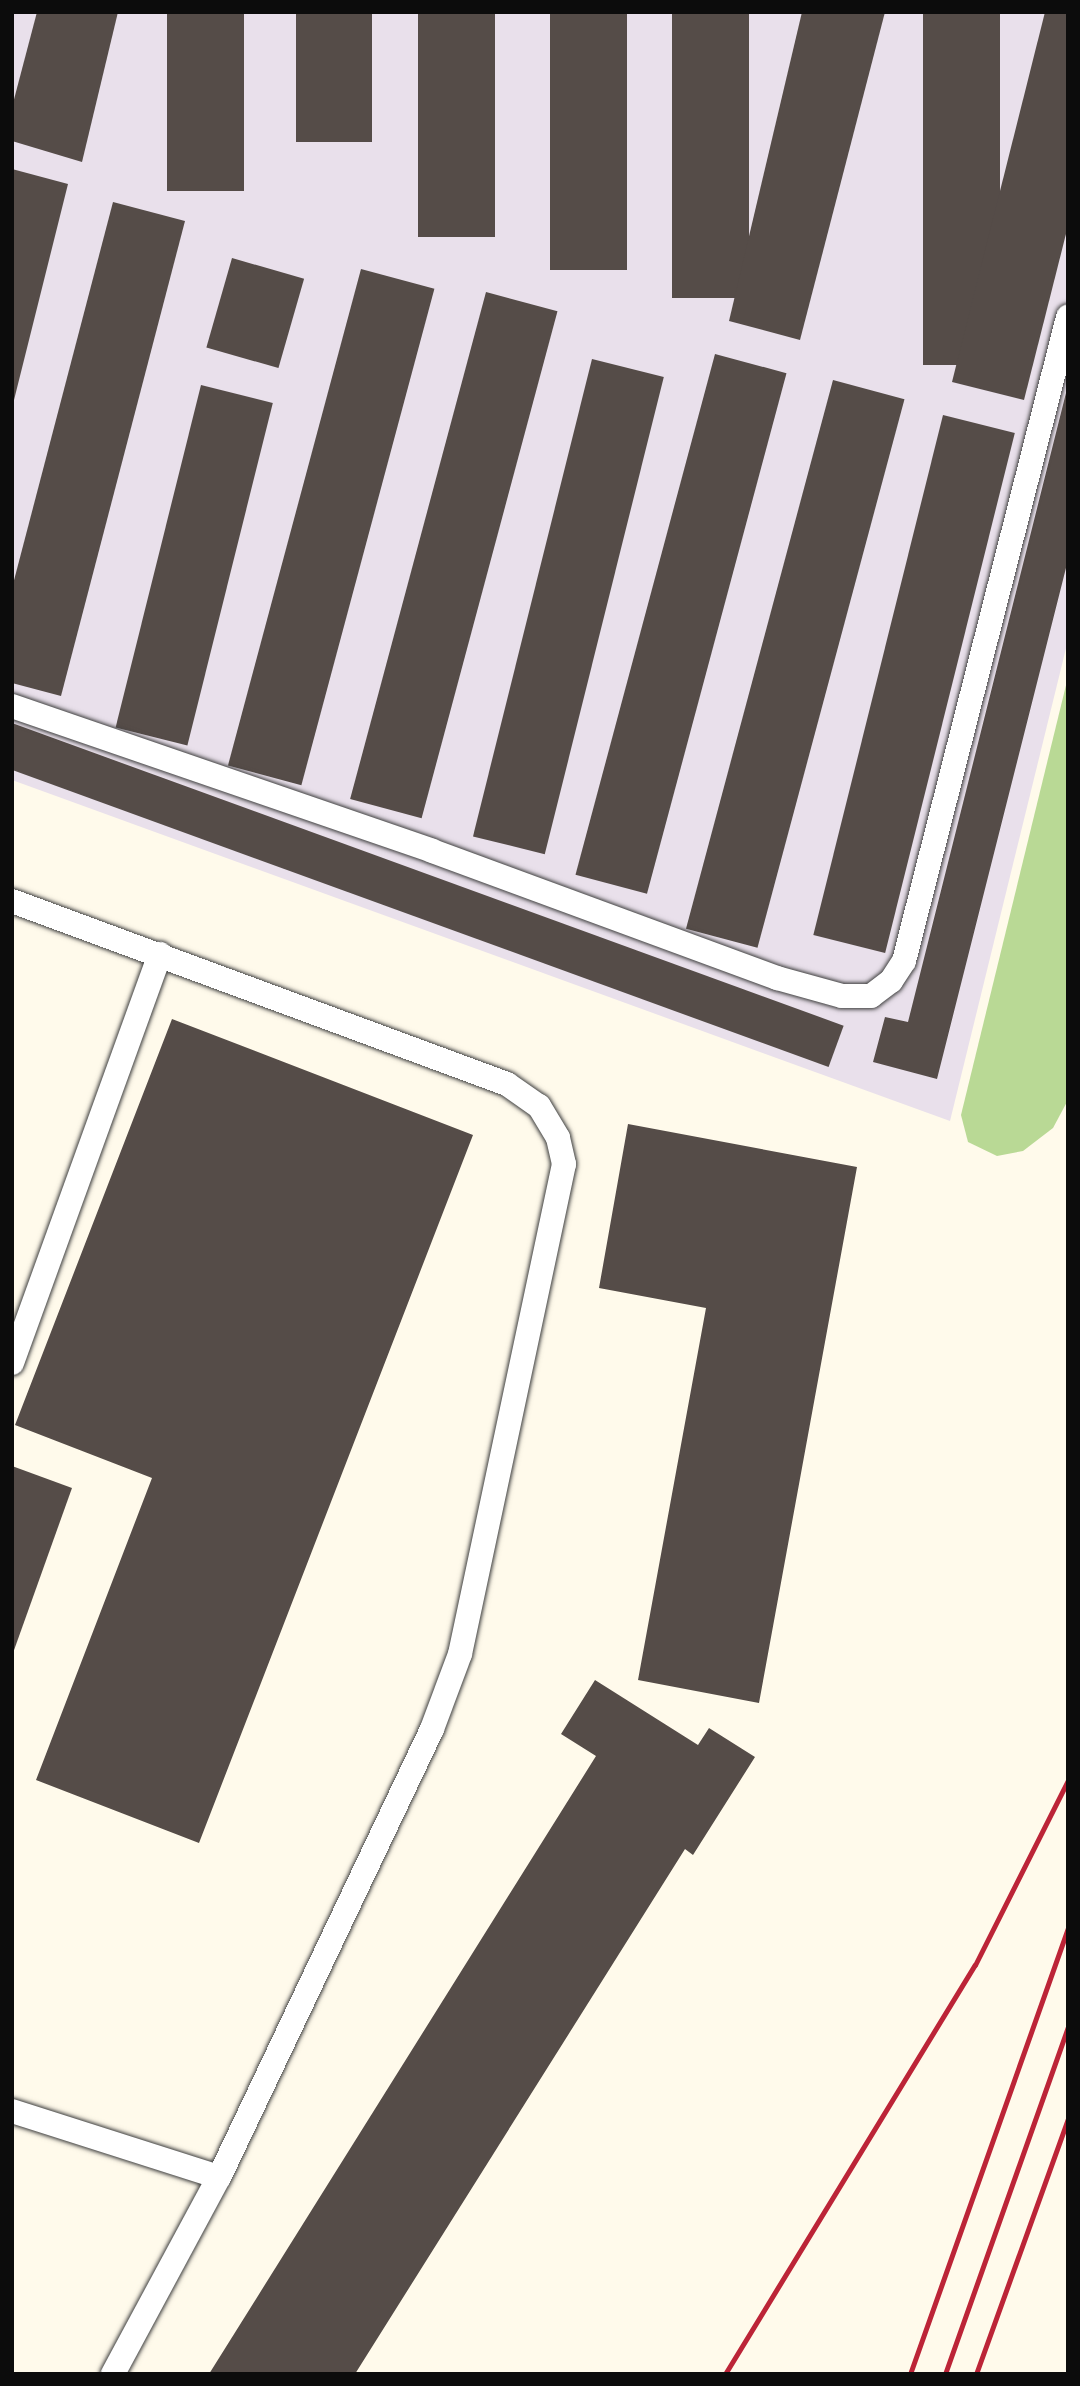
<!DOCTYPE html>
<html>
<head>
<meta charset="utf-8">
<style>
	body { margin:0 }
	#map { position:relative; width:1080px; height:2386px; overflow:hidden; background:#fffaeb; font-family:Literata,serif }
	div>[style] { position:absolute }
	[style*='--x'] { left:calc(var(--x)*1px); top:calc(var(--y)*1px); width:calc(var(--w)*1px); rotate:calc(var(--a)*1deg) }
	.industrial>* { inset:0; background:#e9e0eb }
	.forest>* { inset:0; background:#b9d995 }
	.building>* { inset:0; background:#554c48; transform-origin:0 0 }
	.roads { filter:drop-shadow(0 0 2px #3f3f3f) drop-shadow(0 0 2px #3f3f3f) }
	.lane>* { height:24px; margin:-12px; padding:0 12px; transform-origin:12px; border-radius:12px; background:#fff }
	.rail>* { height:5px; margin:-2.5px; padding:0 2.5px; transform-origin:2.5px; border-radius:2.5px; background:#bc2437 }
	span { translate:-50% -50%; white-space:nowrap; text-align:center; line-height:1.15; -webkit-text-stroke:7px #fff; paint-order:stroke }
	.frame { position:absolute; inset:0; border:14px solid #0c0c0c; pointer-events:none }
</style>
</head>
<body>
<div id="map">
	<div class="industrial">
		<div style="clip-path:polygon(12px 12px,1068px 12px,1068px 640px,950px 1121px,12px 780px)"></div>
	</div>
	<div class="forest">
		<div style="clip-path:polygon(1068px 677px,1068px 1100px,1053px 1128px,1023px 1151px,997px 1156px,968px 1142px,961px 1115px)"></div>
	</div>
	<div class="building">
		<div style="clip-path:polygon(37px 12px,118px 12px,82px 162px,12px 141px,12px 107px)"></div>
		<div style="left:167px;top:12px;width:77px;height:179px"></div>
		<div style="left:296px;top:12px;width:76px;height:130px"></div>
		<div style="left:418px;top:12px;width:77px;height:225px"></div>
		<div style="left:550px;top:12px;width:77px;height:258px"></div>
		<div style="left:672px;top:12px;width:77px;height:286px"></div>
		<div style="clip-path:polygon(802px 12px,885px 12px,800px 340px,729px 321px)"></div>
		<div style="left:923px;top:12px;width:77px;height:353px"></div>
		<div style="clip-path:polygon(1045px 12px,1068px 12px,1068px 226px,1024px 400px,952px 382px)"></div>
		<div style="clip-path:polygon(12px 169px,68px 184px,13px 404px,12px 404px)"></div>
		<div style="clip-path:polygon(113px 202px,185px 221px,61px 696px,12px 683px,12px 588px)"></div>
		<div style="left:232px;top:258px;width:75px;height:93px;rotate:16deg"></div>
		<div style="left:361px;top:269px;width:76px;height:514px;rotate:15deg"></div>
		<div style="left:486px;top:292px;width:74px;height:525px;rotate:15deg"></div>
		<div style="left:715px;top:354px;width:74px;height:539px;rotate:15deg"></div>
		<div style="left:592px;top:359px;width:74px;height:492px;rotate:14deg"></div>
		<div style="left:833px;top:380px;width:74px;height:568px;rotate:15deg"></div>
		<div style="left:201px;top:385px;width:74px;height:353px;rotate:14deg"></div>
		<div style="clip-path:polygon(1067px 389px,1068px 560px,937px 1079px,873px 1062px,885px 1017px,908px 1022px)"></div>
		<div style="left:943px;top:415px;width:74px;height:536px;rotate:14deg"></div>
		<div style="left:12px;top:723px;width:885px;height:44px;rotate:20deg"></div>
		<div style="clip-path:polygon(172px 1019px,473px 1135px,199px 1843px,36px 1780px,152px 1478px,15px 1425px)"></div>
		<div style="clip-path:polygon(628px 1124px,857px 1167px,759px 1703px,638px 1680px,706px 1308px,599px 1288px)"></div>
		<div style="clip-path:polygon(12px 1466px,72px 1488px,13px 1653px,12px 1653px)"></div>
		<div style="clip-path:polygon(595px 1680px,698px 1745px,709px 1728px,755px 1757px,693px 1855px,685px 1849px,355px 2374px,209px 2374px,596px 1756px,561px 1734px)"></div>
	</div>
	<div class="roads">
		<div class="lane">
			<div style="--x:12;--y:706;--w:444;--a:19"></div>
			<div style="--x:432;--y:851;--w:368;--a:20.2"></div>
			<div style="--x:777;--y:978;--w:67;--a:15.5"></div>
			<div style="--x:842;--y:996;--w:29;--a:0"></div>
			<div style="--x:871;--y:996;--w:25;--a:-37"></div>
			<div style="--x:891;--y:981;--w:24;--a:-57"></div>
			<div style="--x:904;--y:961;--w:665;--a:-75.71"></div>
			<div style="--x:12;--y:901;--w:528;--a:20.29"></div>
			<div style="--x:507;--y:1084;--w:39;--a:35"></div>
			<div style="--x:539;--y:1106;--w:37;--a:59"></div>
			<div style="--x:558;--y:1138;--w:27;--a:77"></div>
			<div style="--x:564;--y:1164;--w:501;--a:101.98"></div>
			<div style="--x:460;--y:1654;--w:80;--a:110.5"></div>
			<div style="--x:432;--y:1729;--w:496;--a:115.4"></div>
			<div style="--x:219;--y:2177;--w:224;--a:118.3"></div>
			<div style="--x:12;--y:1363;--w:435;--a:-70.1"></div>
			<div style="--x:12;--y:2111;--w:217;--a:17.7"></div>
		</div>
	</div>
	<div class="rail">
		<div style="--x:725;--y:2374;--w:479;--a:-58.6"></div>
		<div style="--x:975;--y:1965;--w:207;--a:-63.3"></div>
		<div style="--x:910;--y:2374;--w:473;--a:-70.5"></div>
		<div style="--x:945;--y:2374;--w:369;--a:-70.5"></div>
		<div style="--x:976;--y:2374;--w:272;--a:-70.2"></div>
	</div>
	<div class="frame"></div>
</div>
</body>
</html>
